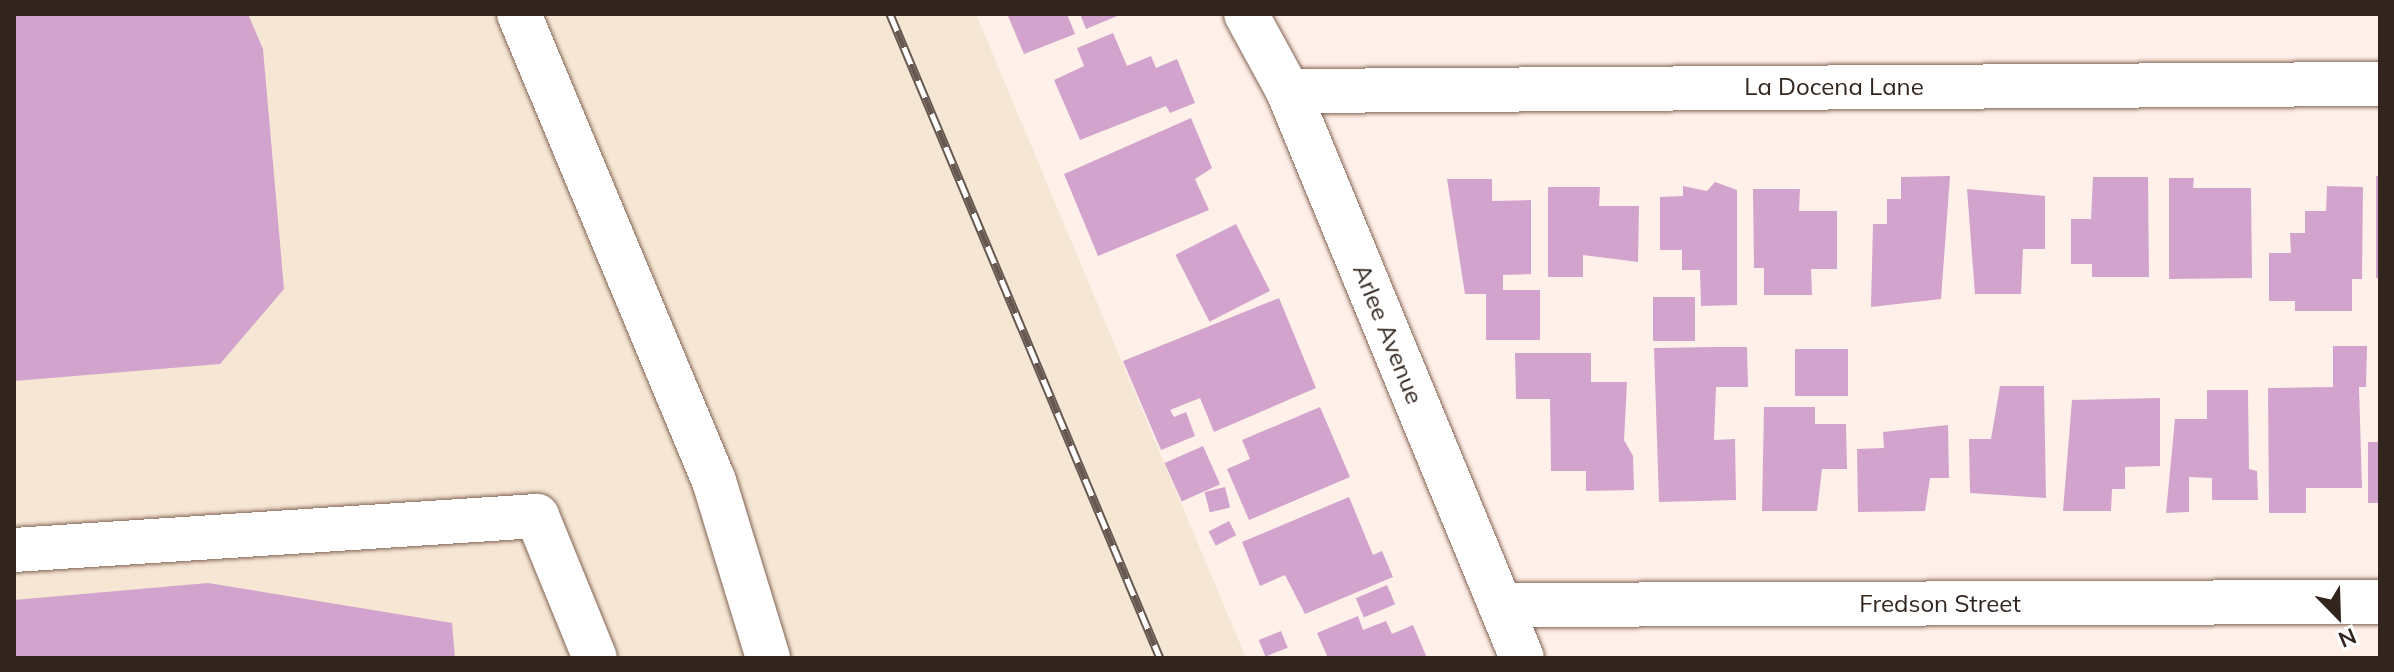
<!DOCTYPE html>
<html>
<head>
<meta charset="utf-8">
<style>
	body { margin:0 }
	#map { position:relative; width:2394px; height:672px; overflow:hidden; background:#fff0e9; font-family:Mulish,sans-serif }
	div>[style] { position:absolute }
	[style*='--x'] { left:calc(var(--x)*1px); top:calc(var(--y)*1px); width:calc(var(--w)*1px); rotate:calc(var(--a)*1deg) }
	.industrial>* { inset:0; background:#f6e7d4 }
	.building>* { inset:0; background:#d2a4cd; transform-origin:0 0 }
	.roads { filter:drop-shadow(0 0 2px #826354) drop-shadow(0 0 2px #826354) }
	.minor>* { height:44px; margin:-22px; padding:0 22px; transform-origin:22px; border-radius:22px; background:#fff }
	.rail>* { height:9px; margin-top:-4.5px; transform-origin:0; background:repeating-linear-gradient(90deg,#fff 0 18px,#675952 0 36px); box-sizing:border-box; border-block:2px solid #675952 }
	span { translate:-50% -50%; white-space:nowrap; text-align:center; line-height:1.15; -webkit-text-stroke:6px #fff; paint-order:stroke }
	.street-label { font-size:24px; color:#32251e }
	.frame { position:absolute; inset:0; border:16px solid #32251e; pointer-events:none }
	.north { position:absolute; left:2298px; top:576px; width:80px; height:80px; -webkit-text-stroke:6px #fff; paint-order:stroke; rotate:157deg; font-size:22px; font-weight:700; line-height:32px; text-align:center; color:#32251e }
	.north::after { content:''; display:block; margin:auto; width:28px; height:36px; background:#32251e; clip-path:polygon(50% 0,100% 100%,50% 72%,0 100%) }
</style>
</head>
<body>
<div id="map">
	<div class="industrial">
		<div style="clip-path:polygon(14px 14px,976px 14px,1246px 658px,14px 658px)"></div>
	</div>
	<div class="building">
		<div style="clip-path:polygon(14px 14px,248px 14px,263px 49px,284px 289px,220px 364px,14px 381px)"></div>
		<div style="clip-path:polygon(1067px 14px,1075px 34px,1024px 54px,1008px 16px)"></div>
		<div style="clip-path:polygon(1080px 14px,1122px 14px,1086px 29px)"></div>
		<div style="clip-path:polygon(1113px 33px,1127px 66px,1151px 56px,1156px 68px,1177px 59px,1195px 103px,1170px 113px,1166px 106px,1080px 140px,1054px 80px,1084px 66px,1077px 48px)"></div>
		<div style="clip-path:polygon(1191px 118px,1212px 168px,1195px 179px,1209px 210px,1098px 256px,1064px 174px)"></div>
		<div style="clip-path:polygon(1950px 176px,1941px 299px,1871px 307px,1873px 224px,1887px 224px,1887px 199px,1901px 199px,1901px 177px)"></div>
		<div style="left:2376px;top:176px;width:4px;height:102px"></div>
		<div style="clip-path:polygon(2093px 177px,2148px 177px,2149px 277px,2092px 277px,2092px 264px,2071px 264px,2071px 219px,2091px 219px)"></div>
		<div style="clip-path:polygon(2169px 178px,2194px 178px,2193px 188px,2251px 188px,2252px 278px,2169px 279px)"></div>
		<div style="clip-path:polygon(1447px 179px,1492px 179px,1492px 201px,1531px 200px,1531px 274px,1503px 275px,1503px 290px,1540px 290px,1540px 340px,1486px 340px,1486px 294px,1465px 294px)"></div>
		<div style="clip-path:polygon(1715px 182px,1737px 190px,1737px 305px,1701px 306px,1700px 270px,1682px 270px,1682px 250px,1660px 250px,1660px 197px,1683px 196px,1683px 186px,1707px 191px)"></div>
		<div style="clip-path:polygon(2327px 186px,2363px 187px,2362px 279px,2352px 279px,2352px 311px,2295px 311px,2295px 301px,2269px 301px,2269px 253px,2291px 253px,2290px 233px,2305px 233px,2305px 211px,2326px 211px)"></div>
		<div style="clip-path:polygon(1548px 187px,1600px 187px,1599px 206px,1639px 206px,1638px 262px,1583px 255px,1583px 277px,1548px 277px)"></div>
		<div style="clip-path:polygon(1753px 189px,1800px 189px,1799px 211px,1837px 211px,1837px 269px,1811px 269px,1812px 295px,1764px 295px,1764px 268px,1754px 268px)"></div>
		<div style="clip-path:polygon(1967px 189px,2045px 196px,2045px 249px,2023px 249px,2021px 294px,1975px 294px)"></div>
		<div style="left:1236px;top:224px;width:75px;height:68px;rotate:63deg"></div>
		<div style="left:1653px;top:297px;width:42px;height:44px"></div>
		<div style="clip-path:polygon(1279px 298px,1316px 388px,1214px 432px,1200px 398px,1170px 410px,1174px 417px,1186px 412px,1195px 436px,1161px 450px,1123px 361px)"></div>
		<div style="clip-path:polygon(2333px 346px,2367px 346px,2366px 387px,2359px 387px,2362px 488px,2306px 488px,2306px 513px,2269px 513px,2268px 388px,2333px 387px)"></div>
		<div style="clip-path:polygon(1715px 347px,1747px 347px,1748px 387px,1716px 387px,1714px 440px,1735px 439px,1736px 500px,1659px 502px,1654px 348px)"></div>
		<div style="left:1795px;top:349px;width:53px;height:47px"></div>
		<div style="clip-path:polygon(1515px 353px,1591px 353px,1591px 382px,1627px 382px,1624px 440px,1633px 456px,1634px 490px,1586px 491px,1586px 471px,1551px 471px,1550px 399px,1516px 399px)"></div>
		<div style="clip-path:polygon(2000px 386px,2044px 386px,2046px 498px,1970px 493px,1969px 439px,1991px 439px)"></div>
		<div style="clip-path:polygon(2207px 390px,2248px 390px,2249px 469px,2257px 471px,2258px 500px,2212px 500px,2212px 478px,2189px 477px,2189px 512px,2166px 513px,2175px 419px,2207px 419px)"></div>
		<div style="clip-path:polygon(2160px 398px,2160px 466px,2125px 467px,2125px 489px,2112px 489px,2111px 511px,2063px 511px,2072px 400px)"></div>
		<div style="clip-path:polygon(1320px 407px,1350px 477px,1249px 520px,1227px 469px,1250px 459px,1242px 440px)"></div>
		<div style="clip-path:polygon(1764px 407px,1815px 407px,1815px 424px,1846px 424px,1847px 469px,1822px 469px,1817px 511px,1762px 511px)"></div>
		<div style="clip-path:polygon(1948px 425px,1949px 478px,1930px 478px,1925px 511px,1858px 512px,1857px 449px,1884px 448px,1883px 432px)"></div>
		<div style="left:2368px;top:442px;width:12px;height:61px"></div>
		<div style="left:1203px;top:446px;width:42px;height:42px;rotate:66deg"></div>
		<div style="left:1225px;top:487px;width:21px;height:21px;rotate:76deg"></div>
		<div style="clip-path:polygon(1349px 497px,1373px 555px,1382px 551px,1393px 577px,1305px 614px,1285px 575px,1260px 586px,1242px 542px)"></div>
		<div style="left:1229px;top:521px;width:16px;height:23px;rotate:63deg"></div>
		<div style="clip-path:polygon(208px 583px,452px 623px,455px 658px,14px 658px,14px 600px)"></div>
		<div style="left:1387px;top:585px;width:21px;height:34px;rotate:67deg"></div>
		<div style="clip-path:polygon(1358px 616px,1363px 630px,1386px 621px,1392px 634px,1413px 625px,1427px 658px,1328px 658px,1317px 633px)"></div>
		<div style="left:1281px;top:631px;width:18px;height:24px;rotate:68deg"></div>
	</div>
	<div class="roads">
		<div class="minor">
			<div style="--x:519;--y:14;--w:506;--a:67.34"></div>
			<div style="--x:714;--y:481;--w:185;--a:73"></div>
			<div style="--x:1246;--y:14;--w:88;--a:61.4"></div>
			<div style="--x:1288;--y:91;--w:613;--a:67.57"></div>
			<div style="--x:1288;--y:91;--w:1092;--a:-0.37"></div>
			<div style="--x:14;--y:550;--w:524;--a:-3.72"></div>
			<div style="--x:537;--y:516;--w:153;--a:67.8"></div>
			<div style="--x:1500;--y:605;--w:880;--a:-0.2"></div>
		</div>
	</div>
	<div class="rail">
		<div style="--x:890;--y:14;--w:698;--a:67.25"></div>
	</div>
	<div class="street-label">
		<span style="left:1834px;top:87px">La Docena Lane</span>
		<span style="left:1388px;top:334px;rotate:68deg">Arlee Avenue</span>
		<span style="left:1940px;top:604px">Fredson Street</span>
	</div>
	<div class="frame"></div>
	<div class="north">N</div>
</div>
</body>
</html>
